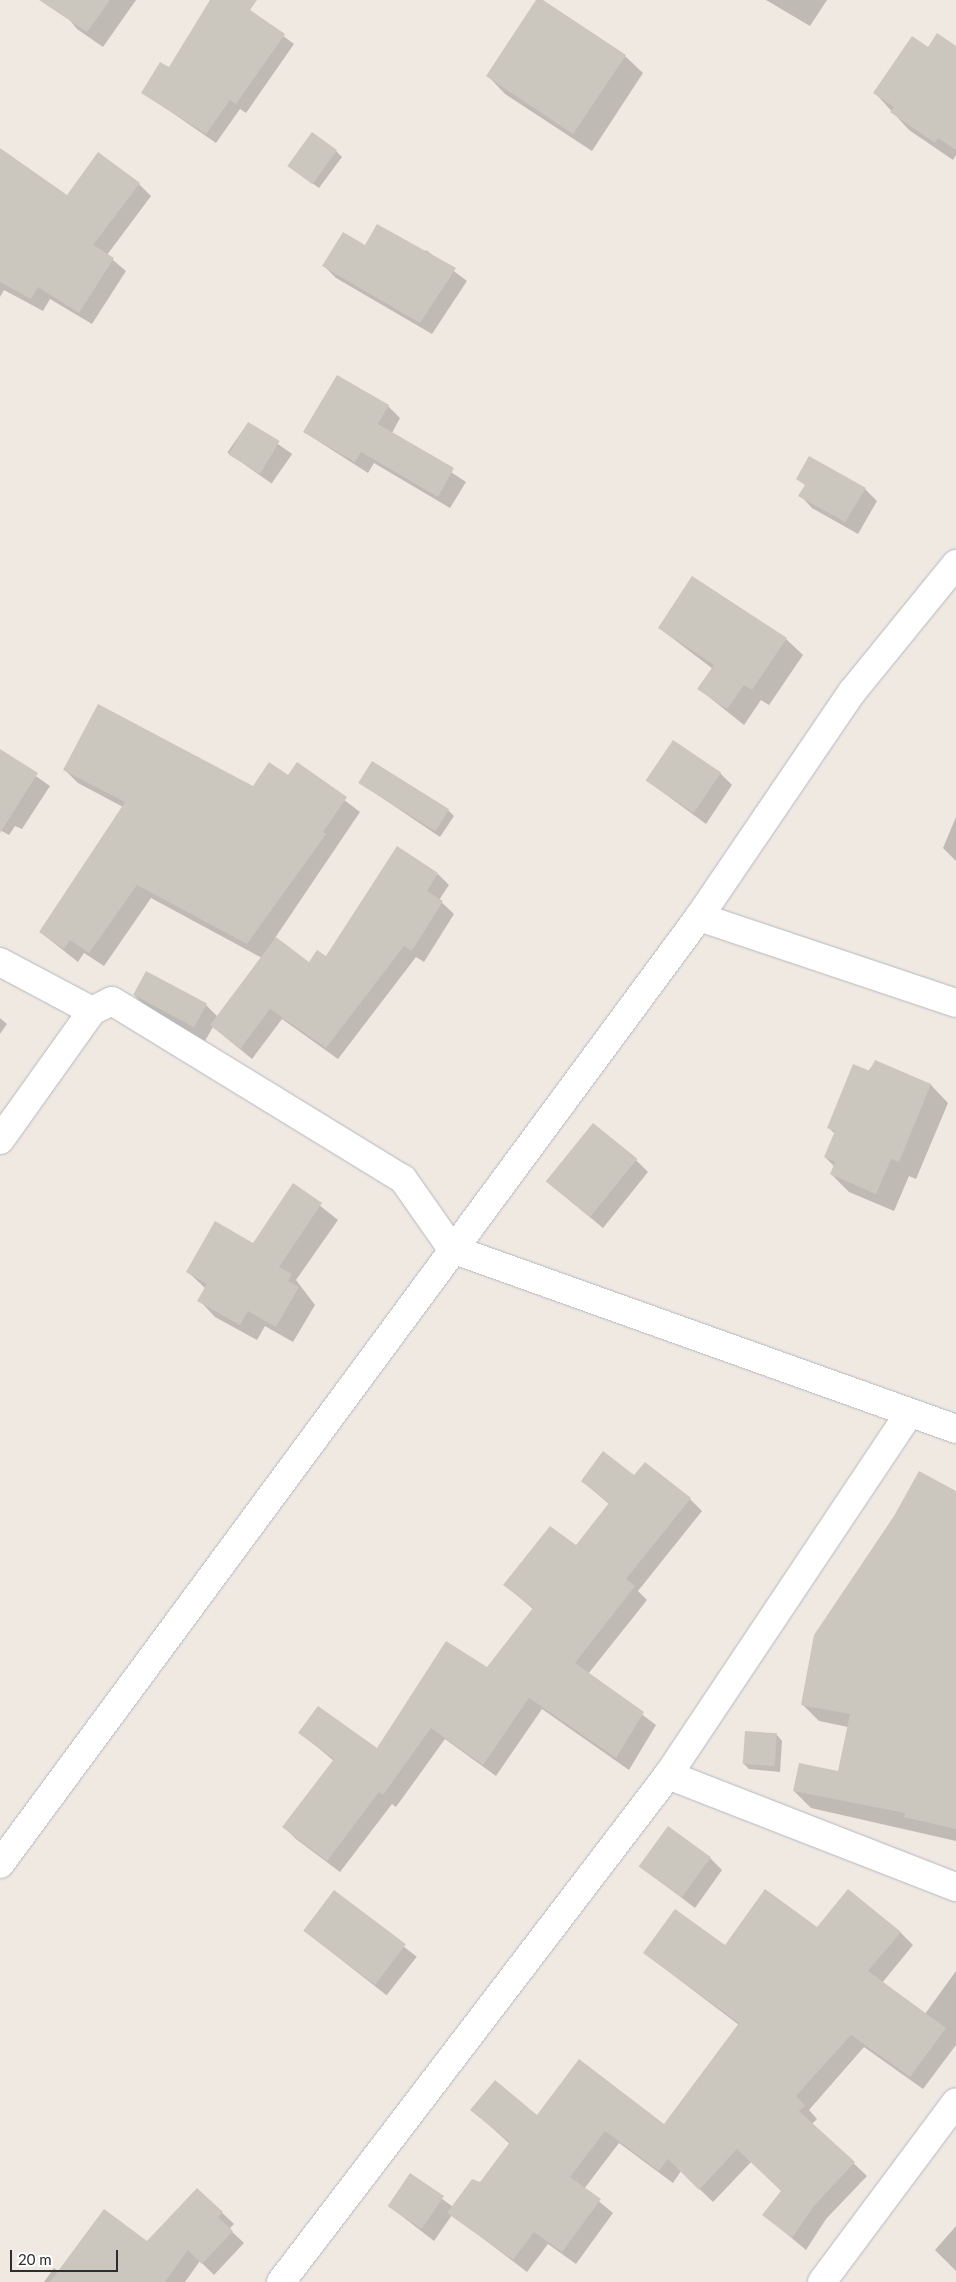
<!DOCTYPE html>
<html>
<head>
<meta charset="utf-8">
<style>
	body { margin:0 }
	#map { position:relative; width:956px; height:2282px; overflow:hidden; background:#efe9e1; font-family:Lato,sans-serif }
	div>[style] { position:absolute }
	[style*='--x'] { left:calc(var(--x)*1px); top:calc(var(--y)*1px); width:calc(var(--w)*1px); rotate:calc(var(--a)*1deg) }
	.shadow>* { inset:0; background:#0003; transform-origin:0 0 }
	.building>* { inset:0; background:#cbc7bf; transform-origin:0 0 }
	.roads { filter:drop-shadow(0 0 1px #b4b7c1) drop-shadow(0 0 1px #b4b7c1) }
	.minor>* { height:28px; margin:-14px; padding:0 14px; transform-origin:14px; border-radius:14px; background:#fff }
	span { translate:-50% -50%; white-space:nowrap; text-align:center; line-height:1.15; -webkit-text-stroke:4.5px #fff; paint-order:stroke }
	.scale { position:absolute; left:10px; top:2250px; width:108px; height:22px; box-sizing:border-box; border:2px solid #2e2e2e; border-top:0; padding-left:6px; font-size:15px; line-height:18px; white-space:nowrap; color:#2e2e2e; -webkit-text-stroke:4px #fff; paint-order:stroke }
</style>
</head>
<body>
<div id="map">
	<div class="shadow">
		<div style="clip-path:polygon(53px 0,136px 0,103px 47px,77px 29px)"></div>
		<div style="clip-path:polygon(211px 0,235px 0,294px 44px,246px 113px,240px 109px,216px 143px,142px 92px,169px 69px)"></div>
		<div style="clip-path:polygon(766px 0,827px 0,810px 26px)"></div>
		<div style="clip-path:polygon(956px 48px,956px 155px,953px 160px,909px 130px,875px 93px,928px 49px)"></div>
		<div style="clip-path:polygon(625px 56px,643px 73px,592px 151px,505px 94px,488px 76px)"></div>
		<div style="clip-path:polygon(336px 151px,342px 157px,319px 188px,296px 171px)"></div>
		<div style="clip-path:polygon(0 158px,67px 197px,139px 184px,151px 196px,107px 255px,126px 271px,92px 324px,50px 299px,43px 311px,4px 290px,0 297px)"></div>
		<div style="clip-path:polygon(365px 246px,424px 253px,426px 250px,467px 281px,432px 334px,336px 278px,324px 266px)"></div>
		<div style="clip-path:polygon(388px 406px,400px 418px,392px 433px,466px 482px,450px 508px,374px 463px,368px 473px,304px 432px)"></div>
		<div style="left:248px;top:423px;width:54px;height:36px;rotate:35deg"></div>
		<div style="clip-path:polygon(797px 478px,865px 489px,877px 501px,858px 534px,812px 508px,800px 495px,806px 486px)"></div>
		<div style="clip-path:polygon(659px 628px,786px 639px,803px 655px,769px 705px,761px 700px,744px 725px,699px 689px,713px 669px)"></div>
		<div style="clip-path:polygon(0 751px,50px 786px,22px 829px,15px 826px,9px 835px,0 830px)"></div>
		<div style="clip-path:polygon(297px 764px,360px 812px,275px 938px,309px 964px,326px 958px,438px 874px,449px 885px,439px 900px,454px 914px,424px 962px,416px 957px,338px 1059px,282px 1019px,252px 1059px,213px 1027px,205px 1041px,146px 1007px,134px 995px,206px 1005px,218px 1017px,262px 958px,151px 898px,104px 966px,84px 953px,78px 962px,40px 932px,123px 807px,78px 783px,64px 769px,254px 787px,288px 777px)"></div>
		<div style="clip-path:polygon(720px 773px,732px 785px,706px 824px,646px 780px)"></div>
		<div style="clip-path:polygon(360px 783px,449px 811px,454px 816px,440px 837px)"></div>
		<div style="clip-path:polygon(956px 817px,956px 861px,943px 848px)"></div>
		<div style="clip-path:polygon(0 1018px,7px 1024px,0 1034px)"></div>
		<div style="clip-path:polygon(875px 1062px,931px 1085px,948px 1103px,916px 1179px,909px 1176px,894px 1211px,849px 1192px,831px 1174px,834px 1166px,825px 1157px,835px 1134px,828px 1127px)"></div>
		<div style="clip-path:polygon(636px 1160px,648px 1172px,603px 1228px,546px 1181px)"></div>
		<div style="clip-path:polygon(294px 1185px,338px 1220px,296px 1280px,315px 1305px,293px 1342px,265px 1326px,257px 1340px,215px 1317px,199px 1300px,206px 1289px,188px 1272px,253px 1244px)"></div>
		<div style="clip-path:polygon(635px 1476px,690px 1499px,702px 1511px,638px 1591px,647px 1600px,588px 1674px,656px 1725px,629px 1770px,542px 1709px,496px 1776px,445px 1739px,396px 1807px,392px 1804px,340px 1872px,296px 1839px,284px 1827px,334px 1761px,300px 1733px,377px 1750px,488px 1669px,534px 1610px,505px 1585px,576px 1547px,609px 1504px,582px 1481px)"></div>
		<div style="clip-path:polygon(956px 1492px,956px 1841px,811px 1808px,794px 1791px,839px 1772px,848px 1727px,819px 1721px,802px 1704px)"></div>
		<div style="clip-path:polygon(777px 1735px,782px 1741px,780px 1772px,749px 1769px,743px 1763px)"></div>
		<div style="clip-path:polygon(710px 1858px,722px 1870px,695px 1908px,640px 1866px)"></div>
		<div style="left:334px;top:1892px;width:105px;height:49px;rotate:38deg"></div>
		<div style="clip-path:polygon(817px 1929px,900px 1932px,913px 1945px,882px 1983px,925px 2014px,956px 1971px,956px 2045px,923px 2089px,864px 2047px,809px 2110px,817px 2119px,812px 2124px,867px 2176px,826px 2219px,806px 2250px,764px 2215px,782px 2191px,751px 2162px,713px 2202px,681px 2171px,673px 2183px,619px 2143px,584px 2189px,613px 2213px,576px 2264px,548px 2244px,527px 2272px,452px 2215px,434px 2241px,389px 2206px,410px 2175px,453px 2207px,481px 2184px,510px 2144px,472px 2110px,665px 2126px,739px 2025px,644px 1953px,725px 1947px)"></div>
		<div style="clip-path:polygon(197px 2189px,234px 2224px,229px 2229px,244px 2243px,214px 2275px,200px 2261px,185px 2282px,44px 2282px,54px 2268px,60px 2272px,147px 2242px)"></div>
		<div style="clip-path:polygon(956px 2226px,956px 2271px,935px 2250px)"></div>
	</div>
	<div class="building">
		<div style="clip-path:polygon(39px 0,110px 0,87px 32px)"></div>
		<div style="clip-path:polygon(210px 0,257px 0,250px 10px,285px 34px,236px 104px,230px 100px,206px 134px,141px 93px,160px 62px,169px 67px)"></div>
		<div style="clip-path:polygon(536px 0,543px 0,626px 55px,573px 134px,486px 76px)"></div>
		<div style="clip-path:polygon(937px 33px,956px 46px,956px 150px,938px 138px,935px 143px,890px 112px,894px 107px,873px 93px,912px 36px,928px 47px)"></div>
		<div style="left:312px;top:132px;width:31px;height:42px;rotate:36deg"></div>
		<div style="clip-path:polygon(0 148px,67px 195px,98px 152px,140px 183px,93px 245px,114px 258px,79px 313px,38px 287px,31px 299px,0 282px)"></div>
		<div style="clip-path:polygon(377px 224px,456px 268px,420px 323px,322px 266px,343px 232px,365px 245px)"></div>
		<div style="clip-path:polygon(337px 375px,389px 405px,378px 424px,454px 468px,438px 497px,361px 452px,355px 462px,303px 432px)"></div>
		<div style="left:248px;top:422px;width:37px;height:38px;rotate:31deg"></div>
		<div style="clip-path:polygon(809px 456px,866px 488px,845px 522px,798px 496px,805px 485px,796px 479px)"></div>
		<div style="clip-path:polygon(692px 576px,787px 638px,752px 690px,744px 685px,727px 709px,697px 689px,714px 665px,658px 628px)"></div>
		<div style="clip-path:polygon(98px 704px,253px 786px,269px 762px,288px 775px,297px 762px,347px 797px,323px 832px,326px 834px,247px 944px,137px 885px,89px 953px,70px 940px,64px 949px,39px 932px,125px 802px,63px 770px)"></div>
		<div style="left:673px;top:740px;width:58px;height:49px;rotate:34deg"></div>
		<div style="clip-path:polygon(0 749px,38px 773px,0 833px)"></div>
		<div style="left:372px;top:761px;width:91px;height:26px;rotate:32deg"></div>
		<div style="clip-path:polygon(397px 846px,438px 873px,427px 891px,443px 901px,412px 951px,404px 946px,326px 1048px,270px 1009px,240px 1049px,210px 1025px,276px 937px,309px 962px,317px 950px,326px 956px)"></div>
		<div style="left:146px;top:971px;width:69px;height:27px;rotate:28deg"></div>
		<div style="clip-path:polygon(875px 1060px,931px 1084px,899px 1162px,891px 1159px,876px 1194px,830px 1174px,835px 1162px,824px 1157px,835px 1131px,827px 1128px,853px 1064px,870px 1071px)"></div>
		<div style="left:593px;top:1123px;width:57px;height:75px;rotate:39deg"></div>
		<div style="clip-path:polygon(293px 1183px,322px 1203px,279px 1267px,292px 1274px,288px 1281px,299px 1287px,276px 1327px,248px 1311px,240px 1325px,197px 1301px,207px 1284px,186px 1272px,215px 1221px,253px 1243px)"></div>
		<div style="clip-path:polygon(603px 1451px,634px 1475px,645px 1462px,691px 1498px,626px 1579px,635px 1586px,575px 1663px,644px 1712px,616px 1758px,529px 1698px,483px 1765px,431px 1728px,383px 1795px,379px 1792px,327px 1861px,282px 1827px,334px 1759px,298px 1733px,318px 1706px,377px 1748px,446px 1641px,487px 1667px,533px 1608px,503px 1585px,550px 1526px,576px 1545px,609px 1503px,581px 1481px)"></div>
		<div style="clip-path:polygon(919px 1471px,956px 1491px,956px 1829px,904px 1817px,905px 1813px,793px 1791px,799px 1763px,838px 1771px,850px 1714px,801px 1705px,814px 1635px,894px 1516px)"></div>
		<div style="left:745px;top:1731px;width:32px;height:33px;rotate:4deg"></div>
		<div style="left:668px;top:1826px;width:53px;height:50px;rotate:36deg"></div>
		<div style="clip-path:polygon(765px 1889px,817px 1927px,848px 1889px,901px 1932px,868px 1971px,946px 2028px,910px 2077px,851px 2035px,796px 2096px,805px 2106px,799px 2111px,855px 2162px,814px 2206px,792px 2238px,762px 2215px,781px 2191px,737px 2149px,699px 2190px,668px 2159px,659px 2171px,605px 2131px,570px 2177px,601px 2199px,562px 2252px,534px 2232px,513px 2260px,447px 2213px,472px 2179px,480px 2182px,510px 2142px,470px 2110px,495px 2080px,537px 2115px,579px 2059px,664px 2124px,739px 2023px,643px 1953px,675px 1909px,725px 1945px)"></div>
		<div style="left:334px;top:1890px;width:90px;height:51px;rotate:37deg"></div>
		<div style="left:410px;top:2173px;width:41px;height:40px;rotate:34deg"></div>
		<div style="clip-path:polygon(197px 2188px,223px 2212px,218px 2217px,233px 2231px,202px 2264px,188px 2250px,165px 2282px,50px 2282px,104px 2209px,147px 2241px)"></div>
	</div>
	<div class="roads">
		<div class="minor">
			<div style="--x:699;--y:917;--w:271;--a:18.5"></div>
			<div style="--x:0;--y:962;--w:104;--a:28"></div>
			<div style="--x:0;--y:1140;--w:158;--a:-54.5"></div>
			<div style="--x:92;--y:1011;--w:22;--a:-27"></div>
			<div style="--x:112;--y:1001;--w:341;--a:31.5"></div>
			<div style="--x:403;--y:1179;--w:85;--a:55"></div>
			<div style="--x:452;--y:1249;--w:535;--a:19.65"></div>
			<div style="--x:668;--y:1775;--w:309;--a:21.3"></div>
			<div style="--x:0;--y:1864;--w:1177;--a:-53.57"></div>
			<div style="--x:699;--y:917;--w:272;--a:-55.8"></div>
			<div style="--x:852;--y:692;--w:165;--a:-50.9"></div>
			<div style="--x:281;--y:2282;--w:638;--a:-52.65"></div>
			<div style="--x:668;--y:1775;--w:433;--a:-56.3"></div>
			<div style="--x:822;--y:2282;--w:224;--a:-53.3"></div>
		</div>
	</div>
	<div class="scale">20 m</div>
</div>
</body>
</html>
